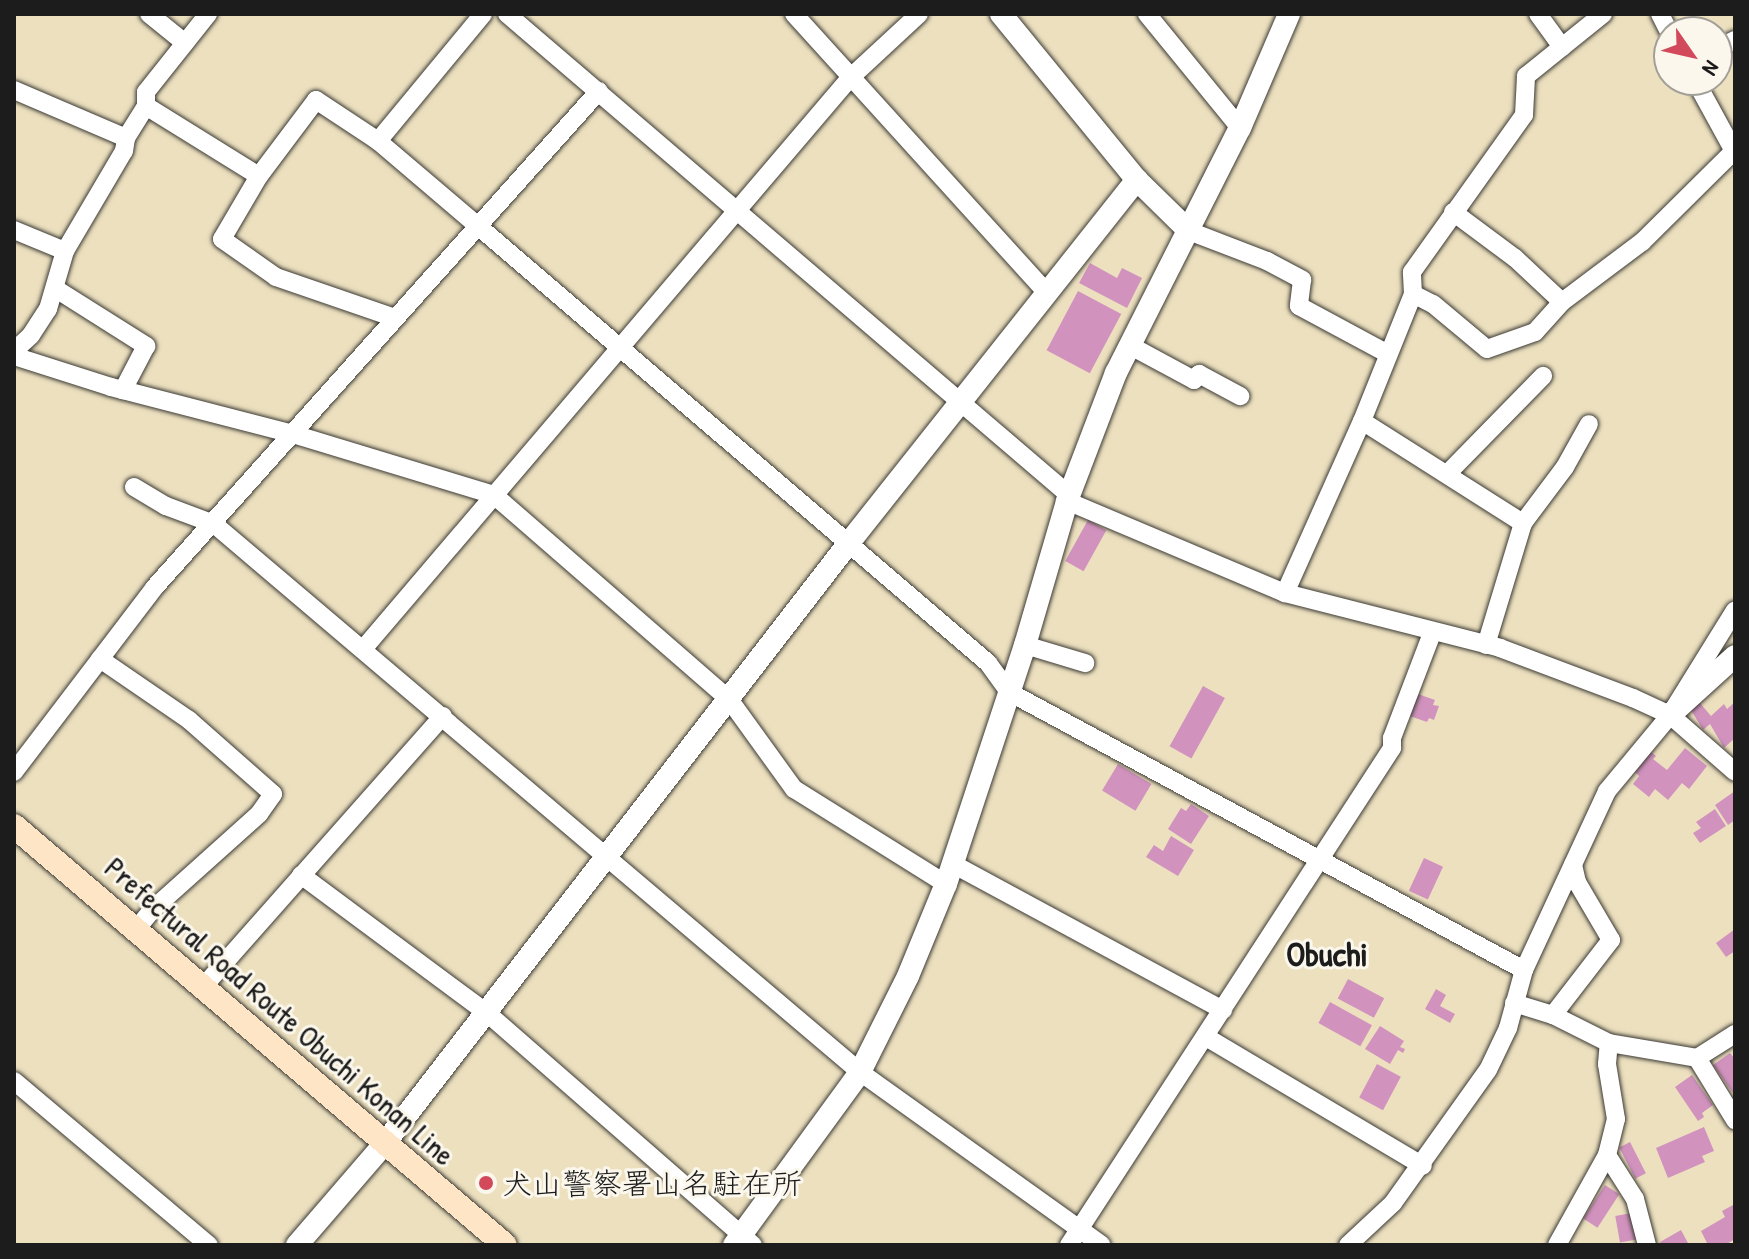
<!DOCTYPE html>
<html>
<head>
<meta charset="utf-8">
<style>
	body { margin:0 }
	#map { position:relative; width:1749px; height:1259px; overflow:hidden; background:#ece0bf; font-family:"Patrick Hand","Klee One",sans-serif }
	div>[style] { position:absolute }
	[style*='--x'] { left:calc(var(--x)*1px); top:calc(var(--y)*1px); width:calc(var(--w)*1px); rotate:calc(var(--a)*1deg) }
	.building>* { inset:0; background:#d193be; transform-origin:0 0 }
	.roads { filter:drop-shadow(0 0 2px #3b3934) drop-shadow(0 0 2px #3b3934) }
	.minor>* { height:18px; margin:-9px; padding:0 9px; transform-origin:9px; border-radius:9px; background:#fff }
	.tertiary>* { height:22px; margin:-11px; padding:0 11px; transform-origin:11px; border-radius:11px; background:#fff }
	.secondary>* { height:24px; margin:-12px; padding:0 12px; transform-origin:12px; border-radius:12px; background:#fee5c5 }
	.dots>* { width:22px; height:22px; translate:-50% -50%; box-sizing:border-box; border:4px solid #fbf7ec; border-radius:50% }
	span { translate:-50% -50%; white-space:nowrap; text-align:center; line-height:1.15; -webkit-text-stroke:6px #fbf7ec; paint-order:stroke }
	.street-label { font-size:30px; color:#1c1c1c }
	.poi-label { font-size:30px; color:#1c1c1c }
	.left { translate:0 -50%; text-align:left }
	.quarter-label { font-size:34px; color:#1c1c1c; font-weight:700 }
	.frame { position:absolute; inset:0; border:16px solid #1c1c1c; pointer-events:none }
	.north { position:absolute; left:1653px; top:16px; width:80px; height:80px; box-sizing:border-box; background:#fbf7ec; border:2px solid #a29f99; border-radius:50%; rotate:124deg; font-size:22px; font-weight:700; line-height:32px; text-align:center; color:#1c1c1c }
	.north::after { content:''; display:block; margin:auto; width:28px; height:36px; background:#d1495b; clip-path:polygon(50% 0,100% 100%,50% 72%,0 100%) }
</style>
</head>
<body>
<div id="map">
	<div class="building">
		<div style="clip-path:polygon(1090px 263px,1117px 278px,1122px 268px,1142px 278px,1127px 308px,1079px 283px)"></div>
		<div style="left:1078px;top:291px;width:49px;height:67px;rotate:28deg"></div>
		<div style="left:1088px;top:520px;width:21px;height:47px;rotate:29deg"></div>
		<div style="left:1203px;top:686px;width:25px;height:69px;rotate:29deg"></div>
		<div style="clip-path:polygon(1415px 693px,1435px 700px,1433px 705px,1439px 706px,1434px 720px,1429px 718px,1427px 722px,1407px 715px)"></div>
		<div style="clip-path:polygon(1735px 702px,1735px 738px,1724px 748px,1710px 724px,1703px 730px,1691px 710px,1700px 703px,1711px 716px,1724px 704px,1727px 709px)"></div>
		<div style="clip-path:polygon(1685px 748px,1707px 766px,1689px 789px,1682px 783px,1668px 800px,1655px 789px,1649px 797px,1633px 784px,1639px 776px,1635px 772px,1651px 752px,1656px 756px,1653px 759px,1667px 770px)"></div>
		<div style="left:1118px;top:764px;width:39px;height:31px;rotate:31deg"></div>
		<div style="clip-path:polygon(1735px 791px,1735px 820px,1728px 825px,1715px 805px)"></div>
		<div style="clip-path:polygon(1191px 804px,1209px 816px,1191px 844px,1168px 829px,1181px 808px,1186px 811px)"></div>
		<div style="clip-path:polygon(1715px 809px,1726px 826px,1700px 843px,1693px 833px,1701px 828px,1696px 822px)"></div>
		<div style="clip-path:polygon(1171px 836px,1194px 850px,1178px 876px,1146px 857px,1154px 845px,1163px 851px)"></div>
		<div style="left:1424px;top:858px;width:21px;height:36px;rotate:25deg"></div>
		<div style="clip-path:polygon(1735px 929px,1735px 951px,1726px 957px,1716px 943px)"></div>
		<div style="left:1348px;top:979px;width:41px;height:22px;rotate:28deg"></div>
		<div style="clip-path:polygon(1436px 989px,1446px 995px,1440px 1006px,1455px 1014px,1450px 1023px,1425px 1009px)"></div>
		<div style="left:1330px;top:1002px;width:48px;height:24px;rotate:29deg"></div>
		<div style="clip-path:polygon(1380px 1026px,1404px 1041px,1400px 1047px,1405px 1049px,1403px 1053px,1398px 1050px,1390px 1064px,1365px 1049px)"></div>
		<div style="clip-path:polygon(1730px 1053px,1735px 1059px,1735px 1096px,1713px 1065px)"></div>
		<div style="left:1377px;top:1064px;width:27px;height:38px;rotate:28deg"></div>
		<div style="clip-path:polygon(1692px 1075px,1713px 1105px,1702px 1113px,1704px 1117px,1698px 1121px,1675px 1087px)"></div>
		<div style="clip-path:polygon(1704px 1127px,1714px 1151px,1702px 1156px,1705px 1162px,1668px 1178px,1656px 1148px)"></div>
		<div style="left:1630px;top:1142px;width:35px;height:12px;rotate:63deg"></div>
		<div style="left:1605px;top:1185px;width:17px;height:40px;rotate:33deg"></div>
		<div style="clip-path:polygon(1735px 1204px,1735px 1239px,1725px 1245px,1708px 1245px,1701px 1231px,1725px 1217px,1722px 1211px)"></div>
		<div style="left:1632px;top:1213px;width:27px;height:17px;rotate:80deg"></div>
		<div style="clip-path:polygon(1681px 1230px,1689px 1245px,1662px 1245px,1660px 1242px)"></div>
	</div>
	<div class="roads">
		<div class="minor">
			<div style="--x:149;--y:14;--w:46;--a:38.9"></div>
			<div style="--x:507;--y:14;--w:740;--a:40.56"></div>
			<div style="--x:794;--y:14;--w:378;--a:47.8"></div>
			<div style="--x:1147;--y:14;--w:147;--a:50.8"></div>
			<div style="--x:1538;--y:14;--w:41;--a:54"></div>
			<div style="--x:1660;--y:14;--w:20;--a:63"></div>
			<div style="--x:1717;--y:49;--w:20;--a:-27"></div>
			<div style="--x:1695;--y:80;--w:83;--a:61.3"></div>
			<div style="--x:14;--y:90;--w:122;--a:23.2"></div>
			<div style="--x:126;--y:138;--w:38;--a:-58"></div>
			<div style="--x:146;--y:106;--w:14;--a:-90"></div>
			<div style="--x:146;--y:92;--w:100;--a:-51.5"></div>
			<div style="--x:146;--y:106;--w:133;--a:31.8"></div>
			<div style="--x:378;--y:141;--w:165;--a:-50.4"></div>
			<div style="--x:1453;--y:212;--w:77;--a:36.6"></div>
			<div style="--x:1515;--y:258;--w:64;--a:43.1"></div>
			<div style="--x:14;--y:230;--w:55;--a:22.4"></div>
			<div style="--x:1189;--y:231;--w:84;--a:21"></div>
			<div style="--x:1267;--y:261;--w:40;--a:28"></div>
			<div style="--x:1302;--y:280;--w:26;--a:97"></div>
			<div style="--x:1299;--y:306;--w:101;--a:28.3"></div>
			<div style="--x:56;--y:289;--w:107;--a:32.3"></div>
			<div style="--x:146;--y:346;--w:50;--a:117.6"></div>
			<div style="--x:1413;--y:294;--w:22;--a:27"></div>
			<div style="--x:1433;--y:304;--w:70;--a:39.8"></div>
			<div style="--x:1487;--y:349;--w:51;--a:-19.5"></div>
			<div style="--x:1535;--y:332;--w:40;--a:-48"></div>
			<div style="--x:1562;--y:302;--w:100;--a:-36.9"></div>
			<div style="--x:1642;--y:242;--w:129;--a:-44.7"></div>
			<div style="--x:395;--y:318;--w:126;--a:-161"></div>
			<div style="--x:276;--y:277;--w:66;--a:-144.9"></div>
			<div style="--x:222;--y:239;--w:73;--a:-59.6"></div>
			<div style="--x:259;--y:176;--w:95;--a:-53.1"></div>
			<div style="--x:316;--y:100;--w:74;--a:33.5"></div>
			<div style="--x:378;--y:141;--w:131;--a:40.4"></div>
			<div style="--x:478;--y:226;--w:672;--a:40.59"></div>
			<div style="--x:988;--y:663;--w:36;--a:54"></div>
			<div style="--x:1009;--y:692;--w:585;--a:28.36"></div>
			<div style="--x:1129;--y:345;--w:74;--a:28.3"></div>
			<div style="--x:1194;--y:380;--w:8;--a:-50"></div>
			<div style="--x:1199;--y:374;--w:47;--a:28.2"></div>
			<div style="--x:14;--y:351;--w:23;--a:-43"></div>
			<div style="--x:31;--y:335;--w:31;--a:-57"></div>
			<div style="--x:48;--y:309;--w:60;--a:-73.7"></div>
			<div style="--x:65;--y:251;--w:116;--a:-59.5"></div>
			<div style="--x:124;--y:151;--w:13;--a:-81"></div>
			<div style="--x:14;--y:356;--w:102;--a:17.7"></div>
			<div style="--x:111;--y:387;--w:188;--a:14.5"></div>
			<div style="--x:293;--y:434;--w:210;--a:16.9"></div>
			<div style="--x:494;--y:495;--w:311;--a:41"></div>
			<div style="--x:729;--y:699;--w:111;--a:54.2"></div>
			<div style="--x:794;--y:789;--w:179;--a:32"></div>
			<div style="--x:1362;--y:421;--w:191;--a:32.4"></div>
			<div style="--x:1448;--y:473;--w:136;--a:-45.6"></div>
			<div style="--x:134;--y:487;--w:37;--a:31"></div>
			<div style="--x:166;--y:506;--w:51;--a:20.6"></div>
			<div style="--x:214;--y:524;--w:847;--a:40.31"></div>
			<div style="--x:860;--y:1072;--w:297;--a:35.6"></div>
			<div style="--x:1067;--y:501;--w:237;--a:22.9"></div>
			<div style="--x:1285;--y:593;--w:222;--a:14.3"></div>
			<div style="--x:1500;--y:648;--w:142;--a:20.6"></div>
			<div style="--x:1633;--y:698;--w:41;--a:24.7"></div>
			<div style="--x:1670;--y:715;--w:86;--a:41.2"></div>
			<div style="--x:1285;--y:593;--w:188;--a:-65.9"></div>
			<div style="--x:1362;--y:421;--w:137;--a:-68.1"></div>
			<div style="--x:1413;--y:294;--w:22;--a:-93"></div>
			<div style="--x:1412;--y:272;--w:193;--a:-54.5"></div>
			<div style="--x:1524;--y:115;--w:39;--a:-87"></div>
			<div style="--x:1526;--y:76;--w:99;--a:-38.8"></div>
			<div style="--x:1025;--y:645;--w:63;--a:16.7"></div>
			<div style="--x:1486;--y:645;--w:127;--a:-73.1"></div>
			<div style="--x:1523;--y:523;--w:70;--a:-53.1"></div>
			<div style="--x:1565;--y:467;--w:49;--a:-60.8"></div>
			<div style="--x:364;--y:648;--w:749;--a:-49.55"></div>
			<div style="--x:850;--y:78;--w:94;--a:-42.8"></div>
			<div style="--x:100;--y:659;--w:108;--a:34.4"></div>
			<div style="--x:189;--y:720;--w:112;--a:41.4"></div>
			<div style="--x:273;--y:794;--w:24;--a:125"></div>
			<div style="--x:259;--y:814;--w:144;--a:138.1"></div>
			<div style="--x:152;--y:910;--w:26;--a:129"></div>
			<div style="--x:14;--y:772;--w:231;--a:-52.7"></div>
			<div style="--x:154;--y:588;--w:667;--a:-48.16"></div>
			<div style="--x:953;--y:864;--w:307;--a:28.4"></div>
			<div style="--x:301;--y:875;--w:232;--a:36.6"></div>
			<div style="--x:487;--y:1013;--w:353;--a:41.1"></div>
			<div style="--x:203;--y:987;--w:362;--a:-48.5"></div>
			<div style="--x:1514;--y:1003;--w:41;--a:17.1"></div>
			<div style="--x:1553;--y:1015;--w:63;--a:26.6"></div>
			<div style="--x:1609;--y:1043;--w:89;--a:9.7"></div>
			<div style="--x:1697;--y:1058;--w:73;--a:58.5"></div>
			<div style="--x:1553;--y:1015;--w:95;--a:-52.3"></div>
			<div style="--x:1611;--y:940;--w:67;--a:-120.4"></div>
			<div style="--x:1577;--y:882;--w:18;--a:-103"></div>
			<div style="--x:1206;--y:1037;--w:252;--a:30.7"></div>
			<div style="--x:1697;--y:1058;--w:45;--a:-32.3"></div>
			<div style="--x:14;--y:1081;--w:255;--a:40.1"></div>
			<div style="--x:1607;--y:1155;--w:52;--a:57.5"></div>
			<div style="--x:1635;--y:1199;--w:48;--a:75.4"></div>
			<div style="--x:1069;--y:1245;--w:593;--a:-56.98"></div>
			<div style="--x:1392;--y:748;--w:10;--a:-90"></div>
			<div style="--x:1392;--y:738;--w:112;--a:-69.1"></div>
			<div style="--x:1348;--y:1245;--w:62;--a:-43"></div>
			<div style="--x:1393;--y:1203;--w:163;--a:-54.5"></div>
			<div style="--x:1488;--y:1070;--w:47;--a:-64.5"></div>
			<div style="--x:1508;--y:1028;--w:60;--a:-74.6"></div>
			<div style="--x:1524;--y:970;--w:197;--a:-65.1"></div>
			<div style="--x:1607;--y:791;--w:99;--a:-50.3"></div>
			<div style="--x:1670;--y:715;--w:123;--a:-58.2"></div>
			<div style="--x:1557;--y:1245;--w:103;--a:-60.9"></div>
			<div style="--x:1607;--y:1155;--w:37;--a:-76"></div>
			<div style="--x:1616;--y:1119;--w:56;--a:-99.3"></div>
			<div style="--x:1607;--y:1064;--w:21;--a:-85"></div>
		</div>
		<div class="tertiary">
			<div style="--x:1001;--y:14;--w:215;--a:50.7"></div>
			<div style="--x:1137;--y:180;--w:73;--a:44.4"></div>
			<div style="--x:1670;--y:715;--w:88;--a:-42.2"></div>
			<div style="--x:297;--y:1245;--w:135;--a:-49.2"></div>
			<div style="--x:385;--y:1143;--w:757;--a:-52.3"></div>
			<div style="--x:848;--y:544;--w:465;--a:-51.6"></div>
			<div style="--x:734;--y:1245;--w:214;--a:-53.9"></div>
			<div style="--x:860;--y:1072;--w:107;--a:-63.4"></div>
			<div style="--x:908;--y:976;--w:100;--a:-67.6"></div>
			<div style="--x:946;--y:884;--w:252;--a:-71.7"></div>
			<div style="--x:1025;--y:645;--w:150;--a:-73.7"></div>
			<div style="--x:1067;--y:501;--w:137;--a:-69.1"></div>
			<div style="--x:1116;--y:373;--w:275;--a:-63.2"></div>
			<div style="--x:1240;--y:128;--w:124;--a:-66.7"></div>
		</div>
		<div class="secondary">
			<div style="--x:14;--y:826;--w:645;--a:40.48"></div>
		</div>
	</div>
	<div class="dots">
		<div style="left:486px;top:1183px;background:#d1495b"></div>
	</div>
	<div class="street-label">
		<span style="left:280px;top:1011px;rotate:41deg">Prefectural Road Route Obuchi Konan Line</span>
	</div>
	<div class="poi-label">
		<span class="left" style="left:502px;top:1183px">犬山警察署山名駐在所</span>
	</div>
	<div class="quarter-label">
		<span style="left:1327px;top:955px">Obuchi</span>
	</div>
	<div class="frame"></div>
	<div class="north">N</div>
</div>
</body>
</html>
